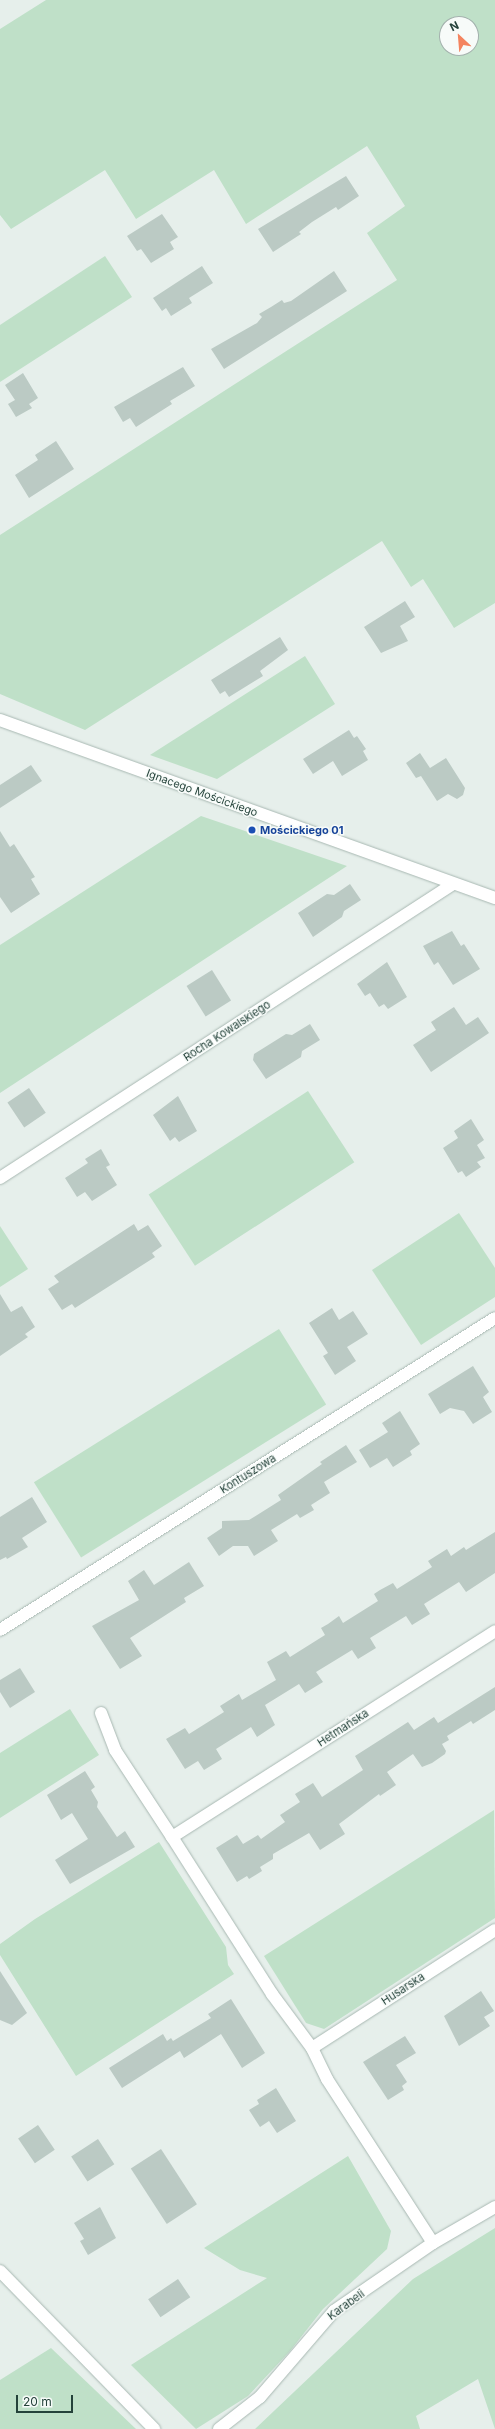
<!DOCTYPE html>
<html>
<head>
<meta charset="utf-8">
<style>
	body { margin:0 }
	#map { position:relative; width:495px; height:2429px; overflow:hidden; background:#e6efeb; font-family:Inter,sans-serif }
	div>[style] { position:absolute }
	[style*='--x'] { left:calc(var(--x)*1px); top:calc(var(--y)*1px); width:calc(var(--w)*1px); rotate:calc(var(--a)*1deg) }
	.green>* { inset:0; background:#bfe0c8; transform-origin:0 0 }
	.building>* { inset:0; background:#bbcac4; transform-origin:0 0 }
	.roads { filter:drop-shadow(0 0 1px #a8b8b2) drop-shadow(0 0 1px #a8b8b2) }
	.street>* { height:12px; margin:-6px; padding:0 6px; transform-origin:6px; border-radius:6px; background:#fff }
	.secondary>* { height:12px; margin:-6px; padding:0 6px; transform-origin:6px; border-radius:6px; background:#fff }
	.dots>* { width:11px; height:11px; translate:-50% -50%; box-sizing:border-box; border:2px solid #f7fbf9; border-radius:50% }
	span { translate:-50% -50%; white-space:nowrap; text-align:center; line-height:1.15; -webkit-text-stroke:3px #f7fbf9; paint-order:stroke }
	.street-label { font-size:11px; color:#24423a }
	.transit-label { font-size:11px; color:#164399; font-weight:700 }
	.left { translate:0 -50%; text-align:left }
	.north { position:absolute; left:439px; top:16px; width:40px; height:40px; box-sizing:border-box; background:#f7fbf9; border:1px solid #a3b1ad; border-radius:50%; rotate:334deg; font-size:11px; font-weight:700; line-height:16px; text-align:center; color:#24423a }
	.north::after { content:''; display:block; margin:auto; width:14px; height:18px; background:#f4845f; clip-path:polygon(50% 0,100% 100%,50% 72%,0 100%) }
	.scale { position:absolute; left:16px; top:2395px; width:57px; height:18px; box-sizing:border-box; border:2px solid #24423a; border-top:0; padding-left:5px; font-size:12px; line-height:14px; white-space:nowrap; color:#24423a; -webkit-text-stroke:3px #f7fbf9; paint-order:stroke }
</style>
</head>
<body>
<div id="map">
	<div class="green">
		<div style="clip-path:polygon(evenodd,46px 0,495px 0,495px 603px,454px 628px,423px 579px,411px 587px,382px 541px,85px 730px,0 694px,0 535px,397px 280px,367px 233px,405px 206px,367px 146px,246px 224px,214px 170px,136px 219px,105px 170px,11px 229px,0 215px,0 29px,46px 0,447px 24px,471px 24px,471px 48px,447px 48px,447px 24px)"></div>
		<div style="clip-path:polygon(105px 256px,132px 297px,0 382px,0 325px)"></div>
		<div style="clip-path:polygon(305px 656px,335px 704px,217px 779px,150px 755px)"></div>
		<div style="clip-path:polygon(201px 816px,347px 866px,0 1093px,0 945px)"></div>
		<div style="left:308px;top:1091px;width:85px;height:190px;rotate:57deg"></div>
		<div style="clip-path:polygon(459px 1213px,495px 1268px,495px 1297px,421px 1345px,372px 1270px)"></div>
		<div style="clip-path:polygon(0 1226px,28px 1269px,0 1287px)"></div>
		<div style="left:279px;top:1329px;width:89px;height:289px;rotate:58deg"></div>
		<div style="clip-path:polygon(70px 1709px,99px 1755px,0 1818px,0 1753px)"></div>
		<div style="clip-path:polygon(494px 1810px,495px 1918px,324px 2029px,306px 2023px,264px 1956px)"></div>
		<div style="clip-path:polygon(159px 1842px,226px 1947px,228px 1965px,234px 1974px,76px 2076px,0 1955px,0 1944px,35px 1919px)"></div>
		<div style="clip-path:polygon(348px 2156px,391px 2231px,387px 2249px,323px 2309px,290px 2351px,248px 2396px,196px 2429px,131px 2365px,267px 2278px,240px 2270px,204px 2248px)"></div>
		<div style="clip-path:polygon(495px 2228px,495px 2429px,478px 2379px,416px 2416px,420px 2429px,255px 2429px,413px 2279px)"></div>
		<div style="clip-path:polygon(51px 2348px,136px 2429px,0 2429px,0 2380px)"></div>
	</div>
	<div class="building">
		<div style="clip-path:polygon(346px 176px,359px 196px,338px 210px,336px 207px,312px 222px,299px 232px,301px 234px,273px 252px,258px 229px)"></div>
		<div style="clip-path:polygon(162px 214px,178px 237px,170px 242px,174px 249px,151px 263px,141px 249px,137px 251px,127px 236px)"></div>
		<div style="clip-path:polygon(202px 266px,213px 283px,189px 298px,192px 303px,171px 316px,166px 308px,162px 311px,153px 298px)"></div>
		<div style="clip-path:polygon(334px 271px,347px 291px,224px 369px,211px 349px,257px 323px,262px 317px,259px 314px,271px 307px,282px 300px,284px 303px,291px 301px)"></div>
		<div style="clip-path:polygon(183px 367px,195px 386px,170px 401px,172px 404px,136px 427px,130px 418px,123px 422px,114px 407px)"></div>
		<div style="clip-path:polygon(23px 373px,38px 398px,29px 404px,32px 408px,16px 417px,8px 404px,15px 400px,5px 385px)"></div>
		<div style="clip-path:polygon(56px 441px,74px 469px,29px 498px,15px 475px,38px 460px,35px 455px)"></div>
		<div style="clip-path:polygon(405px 601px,415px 617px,400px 626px,408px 641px,381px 653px,364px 627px)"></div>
		<div style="clip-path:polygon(280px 637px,288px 650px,260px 671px,263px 676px,229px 697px,225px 691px,220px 694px,211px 680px)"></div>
		<div style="clip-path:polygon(349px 730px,354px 738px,357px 736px,366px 749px,363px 751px,368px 760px,342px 776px,333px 761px,313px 774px,303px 759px)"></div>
		<div style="clip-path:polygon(420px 753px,430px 768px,446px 758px,465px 788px,463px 795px,457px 799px,448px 794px,437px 801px,421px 776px,416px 778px,406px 763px)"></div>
		<div style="clip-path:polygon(31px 765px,42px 781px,0 808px,0 785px)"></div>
		<div style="clip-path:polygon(0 831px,10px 847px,14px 844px,35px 877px,31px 879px,40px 894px,11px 913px,0 897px)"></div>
		<div style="clip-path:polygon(350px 884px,361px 900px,344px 911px,342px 917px,313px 937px,298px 913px,327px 894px,334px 895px)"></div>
		<div style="clip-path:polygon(452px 931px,461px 946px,464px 944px,480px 969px,453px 985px,438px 962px,434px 965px,423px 946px)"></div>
		<div style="clip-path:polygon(387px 962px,407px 997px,388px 1009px,384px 1004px,379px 1007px,370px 993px,365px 996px,357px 984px)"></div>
		<div style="left:212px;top:970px;width:36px;height:30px;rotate:58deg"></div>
		<div style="clip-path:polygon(454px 1007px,466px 1025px,478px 1017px,489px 1033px,431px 1072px,413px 1045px,436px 1030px,431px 1022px)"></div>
		<div style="clip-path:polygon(310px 1024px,320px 1040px,302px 1051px,301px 1057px,266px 1079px,253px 1060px,254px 1054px,286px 1034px,292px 1035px)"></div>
		<div style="left:29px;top:1088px;width:30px;height:26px;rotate:56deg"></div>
		<div style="clip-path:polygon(178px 1096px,197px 1131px,179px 1142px,175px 1137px,170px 1141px,153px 1115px)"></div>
		<div style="clip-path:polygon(471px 1119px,484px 1140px,477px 1145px,485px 1158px,477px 1162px,481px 1167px,466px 1177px,462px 1171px,458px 1173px,443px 1148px,458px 1138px,454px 1131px)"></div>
		<div style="clip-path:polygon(101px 1149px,110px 1165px,106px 1167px,117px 1185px,92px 1201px,85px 1192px,77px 1197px,65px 1178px,88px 1163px,85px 1159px)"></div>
		<div style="clip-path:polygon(134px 1224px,138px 1231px,148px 1225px,162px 1246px,152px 1253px,155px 1257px,75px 1308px,72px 1304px,62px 1310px,48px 1289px,59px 1282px,54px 1276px)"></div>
		<div style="clip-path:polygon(0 1294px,11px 1312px,22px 1306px,35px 1327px,25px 1334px,28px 1337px,0 1356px)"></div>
		<div style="clip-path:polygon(332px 1308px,339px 1320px,353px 1311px,368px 1334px,347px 1347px,356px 1361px,335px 1375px,323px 1356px,328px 1353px,309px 1323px)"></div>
		<div style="clip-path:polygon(473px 1366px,489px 1392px,483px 1397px,492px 1412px,473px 1424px,464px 1411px,450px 1408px,440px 1414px,428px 1394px)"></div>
		<div style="clip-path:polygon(400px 1411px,420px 1444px,410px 1451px,412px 1455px,393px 1467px,387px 1458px,370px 1468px,359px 1450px,388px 1432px,382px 1423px)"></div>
		<div style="clip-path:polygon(346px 1445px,357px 1462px,324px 1482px,330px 1493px,311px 1505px,314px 1510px,300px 1518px,297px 1514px,271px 1530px,278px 1541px,254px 1556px,248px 1546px,233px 1546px,219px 1556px,207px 1538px,222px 1528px,222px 1521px,249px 1520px,281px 1500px,278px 1495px,322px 1464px,320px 1462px)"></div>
		<div style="clip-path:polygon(32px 1497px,47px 1522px,22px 1538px,28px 1547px,7px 1559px,6px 1557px,0 1560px,0 1517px)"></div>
		<div style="clip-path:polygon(495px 1532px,495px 1573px,466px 1592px,459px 1582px,424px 1604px,430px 1614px,412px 1625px,406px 1616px,370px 1638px,376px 1648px,358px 1659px,352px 1650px,316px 1672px,323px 1682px,305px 1693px,299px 1684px,265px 1705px,275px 1725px,257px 1737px,251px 1727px,216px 1749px,222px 1759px,204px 1770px,198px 1761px,185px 1769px,166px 1739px,185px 1728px,189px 1734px,224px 1712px,220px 1706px,239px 1694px,242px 1700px,276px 1680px,267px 1662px,286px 1651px,290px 1657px,325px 1635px,321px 1628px,328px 1624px,339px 1616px,343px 1623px,378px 1601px,374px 1594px,380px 1590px,393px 1583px,397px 1589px,432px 1567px,428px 1561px,447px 1549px,451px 1556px,464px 1547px,466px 1550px)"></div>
		<div style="clip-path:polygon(189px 1562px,204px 1586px,184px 1598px,186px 1602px,130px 1638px,142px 1656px,120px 1669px,92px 1626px,139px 1600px,128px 1581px,144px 1570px,154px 1585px)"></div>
		<div style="clip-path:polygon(20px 1668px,35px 1692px,10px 1708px,0 1692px,0 1680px)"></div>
		<div style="clip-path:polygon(495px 1687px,495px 1710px,473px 1724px,471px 1721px,447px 1736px,449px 1740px,442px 1744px,446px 1751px,445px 1754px,432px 1763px,422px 1767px,413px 1754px,387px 1772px,396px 1785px,380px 1796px,379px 1794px,339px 1824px,345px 1834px,320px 1850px,309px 1833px,273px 1854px,273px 1859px,260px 1867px,262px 1871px,249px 1879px,247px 1876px,237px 1882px,216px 1848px,237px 1835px,243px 1844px,258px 1835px,261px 1839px,285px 1822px,280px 1815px,300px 1802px,295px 1794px,313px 1783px,322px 1797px,363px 1770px,355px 1756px,391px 1733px,408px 1722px,414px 1730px,434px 1717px,438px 1723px)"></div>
		<div style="clip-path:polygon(85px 1771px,95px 1787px,91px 1790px,98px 1802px,97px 1807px,117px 1837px,125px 1831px,135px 1847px,70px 1884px,55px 1860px,88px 1839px,72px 1813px,61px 1820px,47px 1795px)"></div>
		<div style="clip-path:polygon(0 1971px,27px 2013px,12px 2025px,0 2020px)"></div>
		<div style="clip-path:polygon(481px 1991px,494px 2011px,484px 2017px,490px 2026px,459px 2046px,444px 2016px)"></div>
		<div style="clip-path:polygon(231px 1999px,265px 2053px,242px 2068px,221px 2034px,184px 2058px,180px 2051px,122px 2088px,109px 2068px,163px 2034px,167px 2041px,171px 2038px,173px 2041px,211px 2018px,208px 2014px)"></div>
		<div style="clip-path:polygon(405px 2036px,416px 2053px,396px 2065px,407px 2082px,402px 2086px,404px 2090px,388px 2100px,363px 2062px)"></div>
		<div style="clip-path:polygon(276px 2088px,296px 2121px,277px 2133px,269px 2121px,260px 2127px,249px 2110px,259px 2104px,257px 2100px)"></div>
		<div style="left:38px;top:2125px;width:30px;height:24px;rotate:56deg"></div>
		<div style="left:98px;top:2139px;width:30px;height:32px;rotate:57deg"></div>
		<div style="left:161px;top:2149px;width:66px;height:36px;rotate:57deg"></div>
		<div style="clip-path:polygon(100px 2207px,116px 2238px,88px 2255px,80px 2241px,84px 2239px,74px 2223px)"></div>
		<div style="left:178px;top:2279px;width:22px;height:36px;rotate:56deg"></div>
	</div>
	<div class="roads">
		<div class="street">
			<div style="--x:0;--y:1178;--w:540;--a:-32.98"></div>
			<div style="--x:0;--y:1630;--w:585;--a:-32.22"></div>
			<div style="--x:101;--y:1713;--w:40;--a:69"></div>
			<div style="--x:115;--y:1750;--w:104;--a:56.8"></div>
			<div style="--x:312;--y:2048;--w:218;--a:-32.8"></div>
			<div style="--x:433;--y:2243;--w:195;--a:-122.9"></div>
			<div style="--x:327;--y:2079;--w:34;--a:-116"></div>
			<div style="--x:312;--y:2048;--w:67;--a:-126.5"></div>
			<div style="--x:272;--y:1994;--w:186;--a:-122.5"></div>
			<div style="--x:172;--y:1837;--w:383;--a:-32.5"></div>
			<div style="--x:219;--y:2429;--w:52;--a:-38"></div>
			<div style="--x:260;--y:2397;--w:113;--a:-49.3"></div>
			<div style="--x:334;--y:2311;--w:120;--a:-34.5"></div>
			<div style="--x:433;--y:2243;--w:72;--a:-30.1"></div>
		</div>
		<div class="secondary">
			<div style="--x:0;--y:720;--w:526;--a:19.78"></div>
			<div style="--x:0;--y:2271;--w:221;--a:45.7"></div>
		</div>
	</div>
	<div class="dots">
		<div style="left:252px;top:830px;background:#1a4fb4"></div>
	</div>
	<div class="street-label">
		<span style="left:202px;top:793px;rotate:20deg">Ignacego Mościckiego</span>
		<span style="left:227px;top:1031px;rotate:-33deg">Rocha Kowalskiego</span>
		<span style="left:248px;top:1474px;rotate:-32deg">Kontuszowa</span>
		<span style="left:343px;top:1728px;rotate:-33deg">Hetmańska</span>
		<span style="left:403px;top:1989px;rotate:-33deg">Husarska</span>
		<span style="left:346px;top:2305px;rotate:-36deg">Karabeli</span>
	</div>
	<div class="transit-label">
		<span class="left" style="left:260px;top:830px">Mościckiego 01</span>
	</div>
	<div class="north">N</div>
	<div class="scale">20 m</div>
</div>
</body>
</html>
